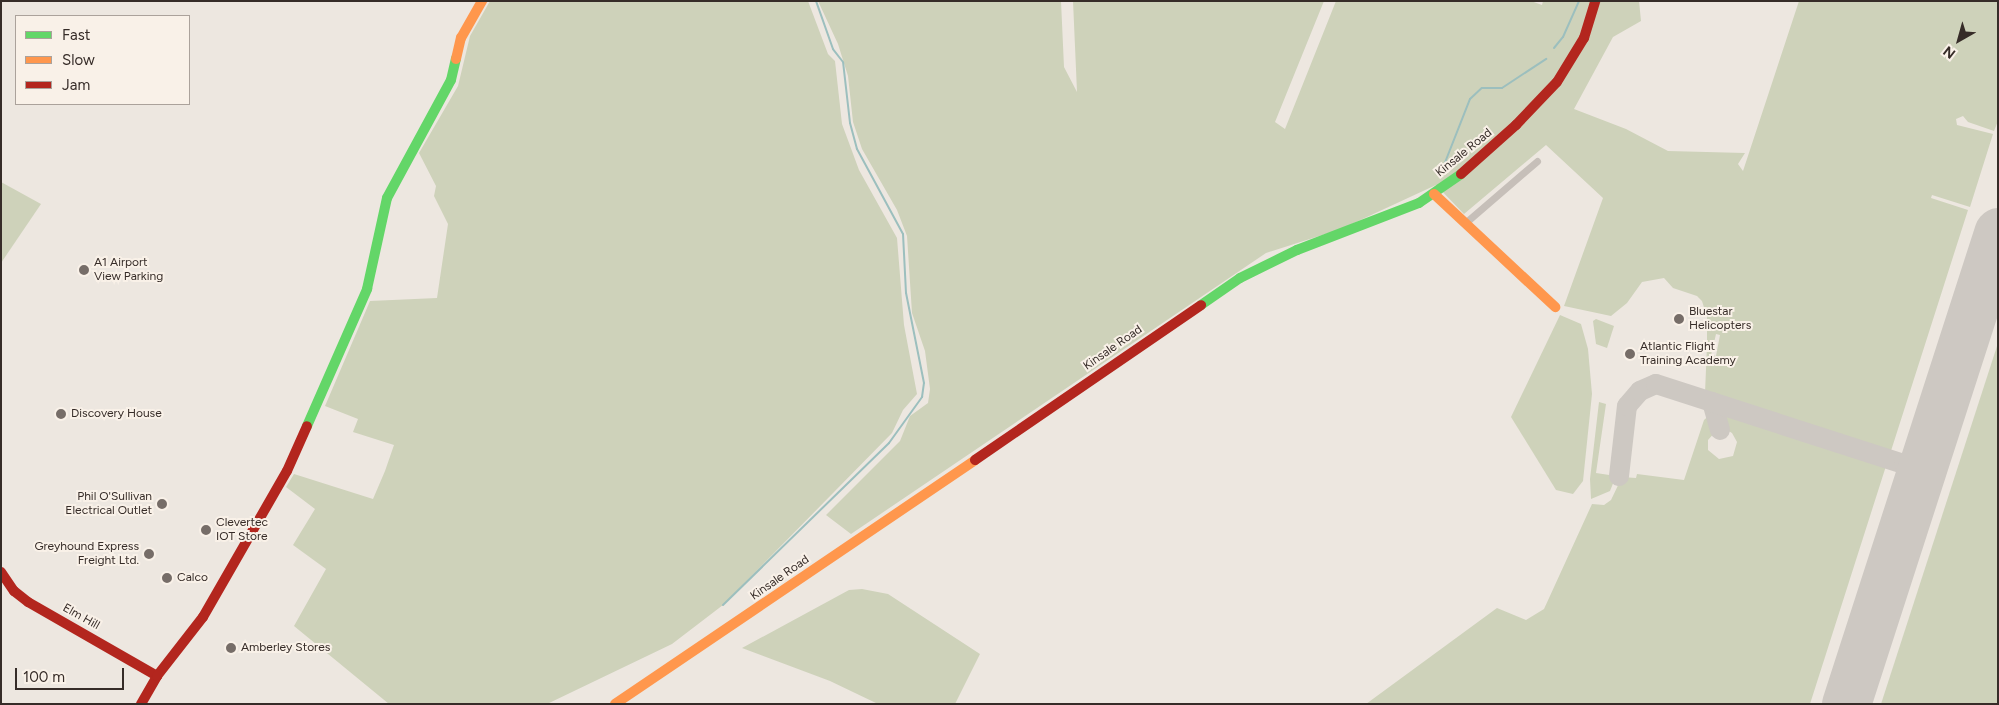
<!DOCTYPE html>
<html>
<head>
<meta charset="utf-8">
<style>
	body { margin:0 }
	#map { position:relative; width:1999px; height:705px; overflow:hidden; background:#ede7e0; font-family:Figtree,sans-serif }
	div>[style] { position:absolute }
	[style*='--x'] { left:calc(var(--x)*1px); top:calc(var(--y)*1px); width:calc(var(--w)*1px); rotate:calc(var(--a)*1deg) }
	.green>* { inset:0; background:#ced2ba }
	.stream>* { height:2px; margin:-1px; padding:0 1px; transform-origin:1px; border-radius:1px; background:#9cbfbe }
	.taxiway>* { height:20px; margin:-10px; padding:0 10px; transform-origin:10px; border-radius:10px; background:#cdc8c2 }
	.runway>* { height:49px; margin:-24.5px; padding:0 24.5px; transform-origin:24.5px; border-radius:24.5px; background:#cdc8c2 }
	.street>* { height:7px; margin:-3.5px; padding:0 3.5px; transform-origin:3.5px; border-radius:3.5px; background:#c6bfb9 }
	.fast>* { height:10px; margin:-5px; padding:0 5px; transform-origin:5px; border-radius:5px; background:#63d668 }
	.slow>* { height:10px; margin:-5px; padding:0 5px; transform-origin:5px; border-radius:5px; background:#ff974d }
	.jam>* { height:10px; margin:-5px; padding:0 5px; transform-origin:5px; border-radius:5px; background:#b3261e }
	.dots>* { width:14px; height:14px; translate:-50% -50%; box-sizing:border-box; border:2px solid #f9f1e8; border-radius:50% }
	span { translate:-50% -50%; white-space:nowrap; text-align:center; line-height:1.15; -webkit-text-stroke:4px #f9f1e8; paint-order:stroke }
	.street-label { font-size:12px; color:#362c28 }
	.poi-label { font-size:12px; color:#362c28 }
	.left { translate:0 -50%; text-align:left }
	.right { translate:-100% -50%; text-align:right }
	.frame { position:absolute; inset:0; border:2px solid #362c28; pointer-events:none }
	.legend { position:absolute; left:15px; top:15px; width:175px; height:90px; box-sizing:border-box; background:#f9f1e8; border:1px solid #aba29b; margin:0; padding:6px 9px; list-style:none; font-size:15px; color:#362c28 }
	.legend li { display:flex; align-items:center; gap:10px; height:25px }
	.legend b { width:25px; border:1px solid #aba29b }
	.north { position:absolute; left:1934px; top:15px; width:50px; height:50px; -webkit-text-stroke:4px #f9f1e8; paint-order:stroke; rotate:218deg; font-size:14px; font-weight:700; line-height:20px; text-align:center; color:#362c28 }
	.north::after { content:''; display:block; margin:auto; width:18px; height:22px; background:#362c28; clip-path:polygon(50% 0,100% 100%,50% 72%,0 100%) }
	.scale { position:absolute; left:15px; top:668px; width:109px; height:22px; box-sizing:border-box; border:2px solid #362c28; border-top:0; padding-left:6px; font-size:15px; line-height:18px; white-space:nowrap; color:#362c28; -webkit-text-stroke:4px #f9f1e8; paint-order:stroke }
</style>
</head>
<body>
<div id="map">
	<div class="green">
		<div style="clip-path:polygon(490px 1px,808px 1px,828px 54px,835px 61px,842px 124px,859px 170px,897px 238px,904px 325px,917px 394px,903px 410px,892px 433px,723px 605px,672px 644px,547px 704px,389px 704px,294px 626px,326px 569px,293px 545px,315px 509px,286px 487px,294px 474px,373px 499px,385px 471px,394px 445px,353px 432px,358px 419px,325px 406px,370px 301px,437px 298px,448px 224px,434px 196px,436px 186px,419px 153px,458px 86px,470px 36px)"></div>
		<div style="clip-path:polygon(818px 1px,1061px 1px,1064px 67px,1077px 92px,1073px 1px,1324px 1px,1275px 122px,1285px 129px,1336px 1px,1531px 1px,1542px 5px,1543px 1px,1639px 1px,1641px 21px,1613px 37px,1574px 109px,1626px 129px,1668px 151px,1745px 153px,1738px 164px,1743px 171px,1799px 1px,1998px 1px,1998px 121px,1994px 131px,1968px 122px,1963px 116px,1956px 119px,1957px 125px,1993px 134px,1970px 207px,1932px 195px,1931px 198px,1968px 210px,1890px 454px,1705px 393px,1707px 345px,1713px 346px,1711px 355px,1716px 356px,1720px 335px,1716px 334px,1714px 343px,1707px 342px,1707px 317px,1702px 301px,1697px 296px,1673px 288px,1664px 278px,1642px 282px,1627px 303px,1611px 316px,1564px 306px,1603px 198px,1546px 145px,1464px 214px,1436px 185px,1341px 229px,1266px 253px,851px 534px,826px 515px,900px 441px,910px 416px,928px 403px,930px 389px,925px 351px,912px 313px,907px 236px,897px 210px,862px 149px,853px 122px,848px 76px,838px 44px)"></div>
		<div style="clip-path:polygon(1px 182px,41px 204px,1px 263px)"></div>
		<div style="clip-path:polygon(1560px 315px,1581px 324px,1588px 349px,1592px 394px,1583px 481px,1573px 494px,1556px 490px,1511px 417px)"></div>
		<div style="clip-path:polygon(1596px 319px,1614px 326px,1607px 348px,1596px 344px,1593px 321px)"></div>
		<div style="clip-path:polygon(1998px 343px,1998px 704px,1881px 704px)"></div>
		<div style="clip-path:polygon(1599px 402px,1606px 404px,1596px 473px,1616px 476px,1610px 491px,1591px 499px,1590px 479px)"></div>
		<div style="clip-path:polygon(1722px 411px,1886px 466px,1810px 704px,1366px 704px,1497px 608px,1526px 620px,1544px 609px,1592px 504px,1604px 505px,1611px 500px,1622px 477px,1636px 478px,1637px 474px,1684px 480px,1704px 420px,1712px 413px,1716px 431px,1708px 440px,1708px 450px,1719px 459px,1733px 456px,1737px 442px,1732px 433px,1722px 427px,1718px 412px)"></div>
		<div style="clip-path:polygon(862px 589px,888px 594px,980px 654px,955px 704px,878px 704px,830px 681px,742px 648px,849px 590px)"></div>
	</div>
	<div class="stream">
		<div style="--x:1554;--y:48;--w:14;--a:-51"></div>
		<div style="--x:1563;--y:37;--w:39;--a:-66"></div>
		<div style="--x:1444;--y:165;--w:71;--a:-68.5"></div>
		<div style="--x:1470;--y:99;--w:16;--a:-43"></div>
		<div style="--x:1482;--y:88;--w:20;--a:0"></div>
		<div style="--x:1502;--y:88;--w:53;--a:-33.4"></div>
		<div style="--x:723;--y:605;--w:232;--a:-44.3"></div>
		<div style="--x:889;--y:443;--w:57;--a:-54.3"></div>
		<div style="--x:922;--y:397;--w:14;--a:-82"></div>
		<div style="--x:924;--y:383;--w:92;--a:-101.3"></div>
		<div style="--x:906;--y:293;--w:59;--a:-92.9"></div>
		<div style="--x:903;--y:234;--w:97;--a:-118.4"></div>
		<div style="--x:857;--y:149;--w:27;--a:-105"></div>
		<div style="--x:850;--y:123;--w:61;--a:-96.5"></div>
		<div style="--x:843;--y:62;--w:16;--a:-128"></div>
		<div style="--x:833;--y:49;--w:51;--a:-109.5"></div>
	</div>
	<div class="taxiway">
		<div style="--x:1712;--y:402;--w:29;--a:74"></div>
		<div style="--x:1904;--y:464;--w:9;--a:49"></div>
		<div style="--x:1910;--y:471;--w:18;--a:74"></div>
		<div style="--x:1619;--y:476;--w:70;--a:-83.5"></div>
		<div style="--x:1627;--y:406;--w:20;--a:-49"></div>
		<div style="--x:1640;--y:391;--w:17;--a:-24"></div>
		<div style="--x:1656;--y:384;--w:261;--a:17.9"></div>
		<div style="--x:1904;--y:464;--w:14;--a:-12"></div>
		<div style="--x:1918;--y:461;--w:13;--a:-45"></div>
	</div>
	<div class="runway">
		<div style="--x:1846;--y:704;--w:496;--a:-72.1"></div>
	</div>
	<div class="street">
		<div style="--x:1465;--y:223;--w:95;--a:-40.7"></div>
	</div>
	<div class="fast">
		<div style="--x:1201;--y:305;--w:47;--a:-34.7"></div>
		<div style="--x:1240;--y:278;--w:64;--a:-26.2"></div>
		<div style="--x:1297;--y:250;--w:131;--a:-21.1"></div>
		<div style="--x:1419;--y:203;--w:51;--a:-34.6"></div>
		<div style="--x:307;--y:426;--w:150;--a:-66.3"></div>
		<div style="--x:367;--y:289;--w:93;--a:-77.6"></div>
		<div style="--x:387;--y:198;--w:134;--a:-61.5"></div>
		<div style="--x:451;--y:80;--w:22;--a:-77"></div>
	</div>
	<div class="slow">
		<div style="--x:456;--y:59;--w:22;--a:-77"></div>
		<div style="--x:461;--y:38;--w:43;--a:-60.4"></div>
		<div style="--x:1434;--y:194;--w:166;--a:43"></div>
		<div style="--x:615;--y:704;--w:435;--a:-34.1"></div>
	</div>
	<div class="jam">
		<div style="--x:1461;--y:174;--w:74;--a:-41.7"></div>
		<div style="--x:1516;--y:125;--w:59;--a:-46.4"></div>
		<div style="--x:1557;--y:82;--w:52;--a:-58.5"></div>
		<div style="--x:1584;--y:38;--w:39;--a:-73"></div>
		<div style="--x:975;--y:460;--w:274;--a:-34.4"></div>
		<div style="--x:1;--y:572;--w:23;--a:56"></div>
		<div style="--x:14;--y:591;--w:18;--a:38"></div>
		<div style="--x:28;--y:602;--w:149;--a:29.8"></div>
		<div style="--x:141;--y:704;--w:32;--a:-60"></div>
		<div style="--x:157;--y:676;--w:75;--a:-52.1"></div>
		<div style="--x:203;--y:617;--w:168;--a:-60.1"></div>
		<div style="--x:287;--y:471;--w:49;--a:-66"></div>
	</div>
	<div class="dots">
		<div style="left:84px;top:270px;background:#766d68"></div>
		<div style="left:1679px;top:319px;background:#766d68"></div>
		<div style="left:1630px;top:354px;background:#766d68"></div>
		<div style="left:61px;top:414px;background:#766d68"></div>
		<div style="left:162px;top:504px;background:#766d68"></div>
		<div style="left:206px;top:530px;background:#766d68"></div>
		<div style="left:149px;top:554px;background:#766d68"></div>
		<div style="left:167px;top:578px;background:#766d68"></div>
		<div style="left:231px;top:648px;background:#766d68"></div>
	</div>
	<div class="street-label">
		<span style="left:1464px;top:153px;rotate:-39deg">Kinsale Road</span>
		<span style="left:1113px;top:348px;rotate:-35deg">Kinsale Road</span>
		<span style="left:780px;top:578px;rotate:-35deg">Kinsale Road</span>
		<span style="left:81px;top:617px;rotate:29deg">Elm Hill</span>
	</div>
	<div class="poi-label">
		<span class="left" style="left:94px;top:270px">A1 Airport<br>View Parking</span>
		<span class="left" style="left:1689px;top:319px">Bluestar<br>Helicopters</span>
		<span class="left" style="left:1640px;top:354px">Atlantic Flight<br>Training Academy</span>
		<span class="left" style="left:71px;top:414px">Discovery House</span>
		<span class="right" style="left:152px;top:504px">Phil O'Sullivan<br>Electrical Outlet</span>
		<span class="left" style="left:216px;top:530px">Clevertec<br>IOT Store</span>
		<span class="right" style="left:139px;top:554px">Greyhound Express<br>Freight Ltd.</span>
		<span class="left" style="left:177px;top:578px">Calco</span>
		<span class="left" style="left:241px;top:648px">Amberley Stores</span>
	</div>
	<div class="frame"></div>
	<ul class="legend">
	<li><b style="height:6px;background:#63d668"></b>Fast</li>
	<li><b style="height:6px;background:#ff974d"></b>Slow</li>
	<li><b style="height:6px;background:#b3261e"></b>Jam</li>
	</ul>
	<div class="north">N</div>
	<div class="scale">100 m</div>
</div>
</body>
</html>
